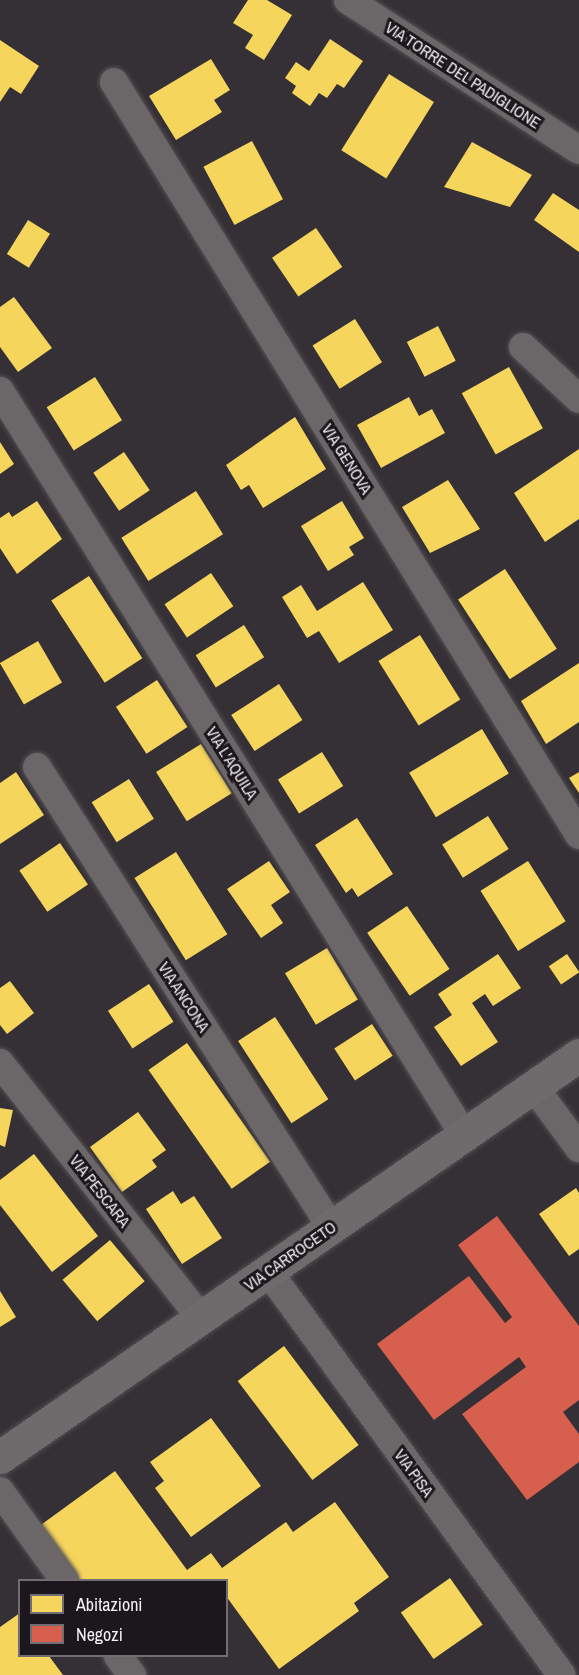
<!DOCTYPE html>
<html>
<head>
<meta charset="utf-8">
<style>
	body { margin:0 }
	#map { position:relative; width:579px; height:1675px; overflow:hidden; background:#353035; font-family:"Archivo Narrow",sans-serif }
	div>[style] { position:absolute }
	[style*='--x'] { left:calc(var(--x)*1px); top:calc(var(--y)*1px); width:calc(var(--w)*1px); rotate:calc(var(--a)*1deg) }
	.homes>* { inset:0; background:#f6d55c; transform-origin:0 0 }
	.shops>* { inset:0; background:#d6604d }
	.roads { filter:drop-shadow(0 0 2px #534f53) drop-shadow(0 0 2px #534f53) }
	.street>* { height:28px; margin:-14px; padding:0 14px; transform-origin:14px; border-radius:14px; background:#6b6768 }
	.secondary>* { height:33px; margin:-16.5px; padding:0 16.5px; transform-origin:16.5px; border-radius:16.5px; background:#6d6b6b }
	span { translate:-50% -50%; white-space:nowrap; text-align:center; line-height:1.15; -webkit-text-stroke:6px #1b171c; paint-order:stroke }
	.street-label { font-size:16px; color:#f4eef5 }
	.legend { position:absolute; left:18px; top:1579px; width:210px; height:78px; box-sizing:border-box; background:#1b171c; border:2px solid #726d73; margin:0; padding:8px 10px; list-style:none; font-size:18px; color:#f4eef5 }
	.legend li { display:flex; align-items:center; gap:12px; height:30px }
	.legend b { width:30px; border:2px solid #726d73 }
</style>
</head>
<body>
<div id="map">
	<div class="homes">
		<div style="clip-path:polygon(248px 0,267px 0,292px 15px,264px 60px,245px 48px,253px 35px,233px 23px)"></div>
		<div style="clip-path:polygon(330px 39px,363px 61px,344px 88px,337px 84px,327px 98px,319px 93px,310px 106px,292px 93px,296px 86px,285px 78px,296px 62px,309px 71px)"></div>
		<div style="clip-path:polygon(0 40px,39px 66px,21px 94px,10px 87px,0 102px)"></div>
		<div style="clip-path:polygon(211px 59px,230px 90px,214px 100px,222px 112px,176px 140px,149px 96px)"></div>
		<div style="left:389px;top:74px;width:53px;height:90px;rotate:32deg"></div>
		<div style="left:252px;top:141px;width:66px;height:55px;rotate:62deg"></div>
		<div style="clip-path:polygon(472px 142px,532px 175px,510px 207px,444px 187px)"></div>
		<div style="clip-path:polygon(553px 193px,579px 210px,579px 252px,534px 220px)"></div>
		<div style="left:28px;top:220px;width:26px;height:40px;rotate:32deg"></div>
		<div style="left:316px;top:228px;width:47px;height:53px;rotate:56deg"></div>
		<div style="clip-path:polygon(14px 297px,52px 348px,18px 372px,0 347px,0 307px)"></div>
		<div style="left:355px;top:319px;width:51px;height:50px;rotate:58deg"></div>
		<div style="left:438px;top:326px;width:39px;height:35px;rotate:63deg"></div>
		<div style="left:509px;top:367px;width:70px;height:54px;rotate:61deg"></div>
		<div style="left:95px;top:377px;width:51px;height:57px;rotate:58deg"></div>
		<div style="clip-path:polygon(409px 397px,419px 416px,432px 409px,445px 433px,381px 468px,357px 425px)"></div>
		<div style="clip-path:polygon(295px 417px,326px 469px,263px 508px,249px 485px,241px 490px,226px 465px)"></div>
		<div style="clip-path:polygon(0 442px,14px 464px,0 474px)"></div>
		<div style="clip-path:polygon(579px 449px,579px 519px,545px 542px,514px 493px)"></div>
		<div style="left:124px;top:452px;width:46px;height:37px;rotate:56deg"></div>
		<div style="clip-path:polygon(448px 480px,480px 529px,430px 553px,402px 507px)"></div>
		<div style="left:196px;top:491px;width:51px;height:88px;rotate:58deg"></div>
		<div style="clip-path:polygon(37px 501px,62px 539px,17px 574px,0 548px,0 518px,9px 512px,12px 517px)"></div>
		<div style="clip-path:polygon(342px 501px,364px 538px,349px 547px,354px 555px,328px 571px,301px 526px)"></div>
		<div style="left:505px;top:569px;width:95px;height:56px;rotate:57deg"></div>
		<div style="left:211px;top:573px;width:40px;height:56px;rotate:56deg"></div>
		<div style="left:89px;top:576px;width:98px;height:45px;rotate:57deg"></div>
		<div style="clip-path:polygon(363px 582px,393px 630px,339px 663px,319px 631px,307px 638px,282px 597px,301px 585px,317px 611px)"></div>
		<div style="left:244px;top:625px;width:38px;height:57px;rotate:58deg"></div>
		<div style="left:420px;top:635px;width:76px;height:49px;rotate:58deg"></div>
		<div style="left:38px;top:641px;width:48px;height:44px;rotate:60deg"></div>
		<div style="clip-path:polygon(579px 663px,579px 722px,546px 744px,521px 701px)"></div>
		<div style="left:157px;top:680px;width:56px;height:49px;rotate:57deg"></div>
		<div style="left:279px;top:684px;width:43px;height:57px;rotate:57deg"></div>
		<div style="left:482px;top:729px;width:52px;height:85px;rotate:59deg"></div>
		<div style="left:201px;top:744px;width:58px;height:53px;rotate:58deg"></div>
		<div style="left:322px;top:752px;width:40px;height:52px;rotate:58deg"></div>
		<div style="clip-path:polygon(16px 772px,44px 815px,0 844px,0 783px)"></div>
		<div style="clip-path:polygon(579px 772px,579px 793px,569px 778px)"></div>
		<div style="left:129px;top:779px;width:47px;height:44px;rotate:58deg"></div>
		<div style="left:488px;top:816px;width:39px;height:54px;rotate:58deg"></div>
		<div style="clip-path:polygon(357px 818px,393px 874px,358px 897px,352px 888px,346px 893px,315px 845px)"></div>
		<div style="left:60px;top:843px;width:50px;height:49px;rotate:56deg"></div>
		<div style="left:176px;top:852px;width:97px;height:49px;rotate:58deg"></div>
		<div style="clip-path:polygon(269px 861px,290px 892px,271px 905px,283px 923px,261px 938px,227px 889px)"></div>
		<div style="left:528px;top:861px;width:71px;height:56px;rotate:58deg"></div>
		<div style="left:407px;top:906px;width:76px;height:48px;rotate:56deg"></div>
		<div style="left:327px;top:948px;width:60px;height:49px;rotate:59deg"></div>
		<div style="clip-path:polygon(498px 954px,521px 988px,493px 1006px,485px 994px,472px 1003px,498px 1042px,461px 1066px,434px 1027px,452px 1015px,438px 994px)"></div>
		<div style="left:567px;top:954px;width:22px;height:22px;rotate:56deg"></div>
		<div style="clip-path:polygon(10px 981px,34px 1013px,7px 1034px,0 1025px,0 988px)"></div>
		<div style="left:149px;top:984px;width:45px;height:49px;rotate:57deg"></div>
		<div style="left:275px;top:1017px;width:98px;height:44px;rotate:57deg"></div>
		<div style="left:372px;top:1024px;width:38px;height:45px;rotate:57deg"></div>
		<div style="left:187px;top:1043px;width:145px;height:47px;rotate:55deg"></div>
		<div style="clip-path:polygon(0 1108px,13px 1110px,5px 1147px,0 1145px)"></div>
		<div style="clip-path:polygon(138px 1112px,166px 1150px,152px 1160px,157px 1167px,122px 1192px,90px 1147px)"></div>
		<div style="clip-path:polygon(34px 1154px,98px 1236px,52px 1272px,0 1205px,0 1180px)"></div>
		<div style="clip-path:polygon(576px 1188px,579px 1193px,579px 1249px,569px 1256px,539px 1214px)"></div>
		<div style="clip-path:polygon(173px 1191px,181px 1204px,194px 1196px,222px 1238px,182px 1264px,146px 1209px)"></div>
		<div style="left:110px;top:1240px;width:54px;height:62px;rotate:50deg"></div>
		<div style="clip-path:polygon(0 1291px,16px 1317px,0 1327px)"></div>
		<div style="left:284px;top:1346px;width:124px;height:58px;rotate:53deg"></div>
		<div style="clip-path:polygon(211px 1418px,261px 1486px,191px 1537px,155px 1488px,164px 1481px,150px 1462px)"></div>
		<div style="clip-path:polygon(115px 1471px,187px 1570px,211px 1553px,222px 1568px,286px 1522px,293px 1532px,335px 1502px,389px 1577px,354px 1603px,359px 1611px,279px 1669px,226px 1596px,226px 1580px,78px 1580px,38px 1527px)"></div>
		<div style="left:450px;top:1578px;width:57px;height:60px;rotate:55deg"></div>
		<div style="clip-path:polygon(20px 1613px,20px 1656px,49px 1656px,63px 1675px,0 1675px,0 1627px)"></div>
	</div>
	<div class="shops">
		<div style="clip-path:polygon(497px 1216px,579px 1326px,579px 1400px,563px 1412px,579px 1434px,579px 1462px,527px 1500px,462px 1414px,526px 1367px,519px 1357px,434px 1420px,377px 1344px,469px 1276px,505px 1323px,512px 1317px,458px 1245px)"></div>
	</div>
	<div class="roads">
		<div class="street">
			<div style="--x:348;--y:0;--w:275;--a:33"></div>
			<div style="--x:114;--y:82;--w:885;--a:58.3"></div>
			<div style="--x:523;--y:347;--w:76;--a:42.9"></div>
			<div style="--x:0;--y:391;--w:877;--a:58.05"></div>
			<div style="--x:37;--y:767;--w:546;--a:57.42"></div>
			<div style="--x:0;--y:1063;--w:325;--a:51.8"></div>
			<div style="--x:534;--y:1087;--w:76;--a:53.6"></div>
			<div style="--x:268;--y:1271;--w:499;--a:54"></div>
			<div style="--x:0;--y:1491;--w:110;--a:54.3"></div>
			<div style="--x:118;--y:1656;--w:24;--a:54"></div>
		</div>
		<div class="secondary">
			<div style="--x:0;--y:1457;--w:705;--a:-34.77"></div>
		</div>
	</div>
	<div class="street-label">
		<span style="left:463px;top:75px;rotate:33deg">VIA TORRE DEL PADIGLIONE</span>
		<span style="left:347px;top:459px;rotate:58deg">VIA GENOVA</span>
		<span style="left:232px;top:763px;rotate:58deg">VIA L'AQUILA</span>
		<span style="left:184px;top:997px;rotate:57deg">VIA ANCONA</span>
		<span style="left:100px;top:1191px;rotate:52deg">VIA PESCARA</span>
		<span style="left:290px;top:1256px;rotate:-35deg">VIA CARROCETO</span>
		<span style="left:414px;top:1473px;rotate:54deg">VIA PISA</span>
	</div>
	<ul class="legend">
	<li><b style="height:16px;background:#f6d55c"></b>Abitazioni</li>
	<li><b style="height:16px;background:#d6604d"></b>Negozi</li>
	</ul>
</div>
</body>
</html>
